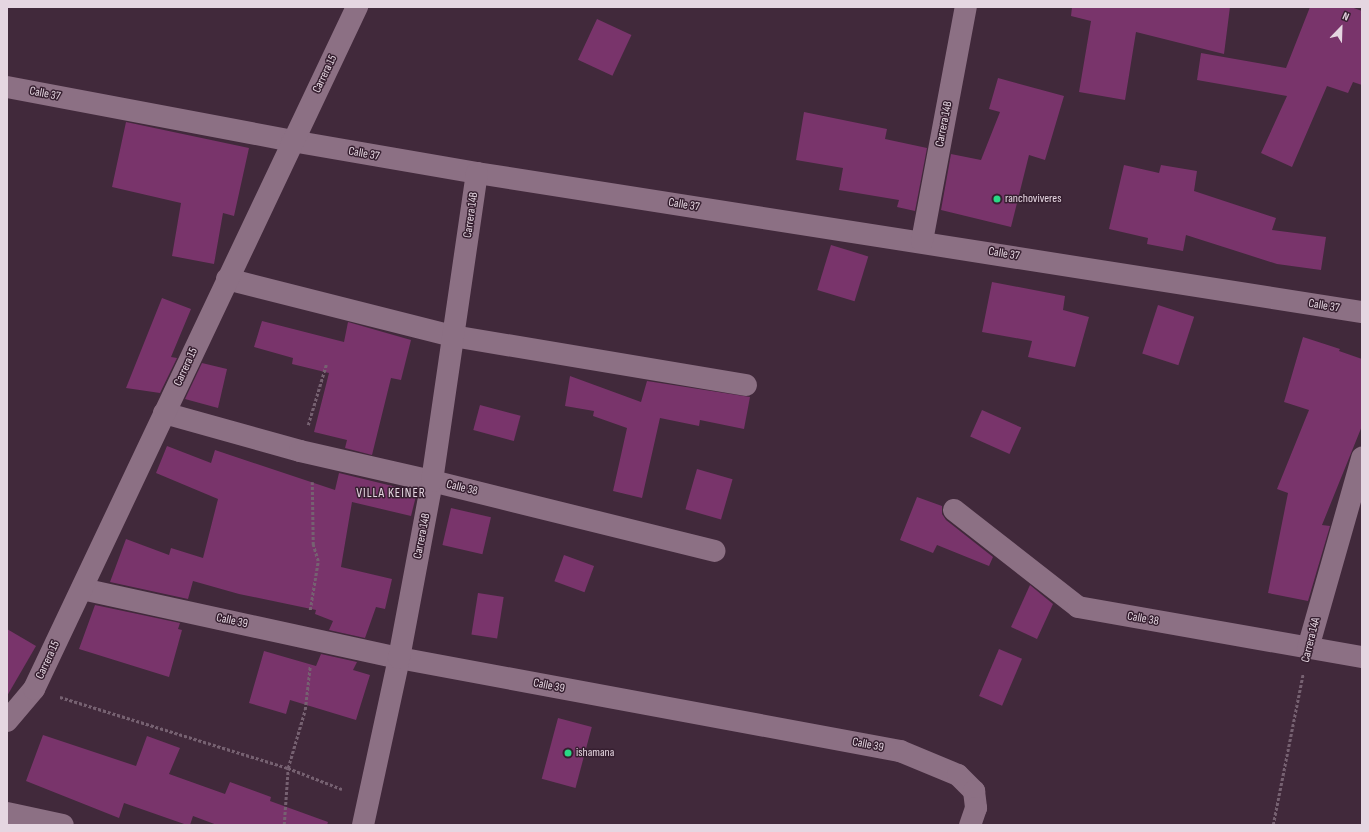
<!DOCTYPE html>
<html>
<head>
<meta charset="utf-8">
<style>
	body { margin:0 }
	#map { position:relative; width:1369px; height:832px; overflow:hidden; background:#41293b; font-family:"Sofia Sans Condensed",sans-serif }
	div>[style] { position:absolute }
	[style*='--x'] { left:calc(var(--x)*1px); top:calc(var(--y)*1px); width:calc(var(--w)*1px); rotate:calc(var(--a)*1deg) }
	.building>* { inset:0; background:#79346b; transform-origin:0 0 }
	.path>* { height:2.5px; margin-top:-1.25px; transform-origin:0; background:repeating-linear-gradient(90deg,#766171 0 3px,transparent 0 5px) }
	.street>* { height:22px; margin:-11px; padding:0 11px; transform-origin:11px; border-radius:11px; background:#8c7084 }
	.secondary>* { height:22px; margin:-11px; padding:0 11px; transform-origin:11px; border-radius:11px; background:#8c7084 }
	.dots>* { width:11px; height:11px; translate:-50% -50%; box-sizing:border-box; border:2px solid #361f30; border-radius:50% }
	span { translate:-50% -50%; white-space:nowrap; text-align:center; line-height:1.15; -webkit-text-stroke:3px #361f30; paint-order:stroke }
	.street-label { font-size:12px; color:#e5d6e1 }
	.poi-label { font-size:12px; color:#e5d6e1 }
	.left { translate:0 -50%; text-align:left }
	.neighbourhood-label { font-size:13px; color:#e5d6e1; letter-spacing:1px }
	.frame { position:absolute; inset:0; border:8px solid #e5d6e1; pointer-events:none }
	.north { position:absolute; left:1321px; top:8px; width:40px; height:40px; -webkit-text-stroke:3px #361f30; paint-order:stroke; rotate:23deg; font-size:11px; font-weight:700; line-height:16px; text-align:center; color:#e5d6e1 }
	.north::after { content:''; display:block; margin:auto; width:14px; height:18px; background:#e5d6e1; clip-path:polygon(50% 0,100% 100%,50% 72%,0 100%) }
</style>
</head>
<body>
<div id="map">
	<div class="building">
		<div style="clip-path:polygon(1072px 7px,1230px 7px,1224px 54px,1136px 32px,1125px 100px,1079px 92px,1091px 21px,1071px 16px)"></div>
		<div style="clip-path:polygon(1310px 7px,1351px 7px,1362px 11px,1362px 85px,1353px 82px,1348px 93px,1327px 86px,1292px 167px,1261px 153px,1287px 96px,1197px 80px,1201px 53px,1286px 68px)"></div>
		<div style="left:597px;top:19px;width:38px;height:45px;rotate:25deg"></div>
		<div style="clip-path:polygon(998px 78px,1064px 96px,1045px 160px,1029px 155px,1011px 227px,941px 210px,951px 154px,981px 160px,1000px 112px,989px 109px)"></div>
		<div style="clip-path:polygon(804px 112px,887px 129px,885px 139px,927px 148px,915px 211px,897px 207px,899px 200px,839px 190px,843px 168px,796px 160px)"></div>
		<div style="clip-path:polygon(126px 122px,249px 148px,234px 216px,223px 213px,214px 264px,172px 256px,181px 203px,112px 187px)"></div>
		<div style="clip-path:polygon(1124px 165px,1159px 173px,1161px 165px,1197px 171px,1194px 191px,1276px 218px,1272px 230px,1326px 237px,1321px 270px,1277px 264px,1186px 235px,1183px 251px,1147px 244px,1148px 238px,1109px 229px)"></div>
		<div style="left:831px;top:245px;width:39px;height:47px;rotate:17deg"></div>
		<div style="clip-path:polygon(992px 282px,1065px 296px,1063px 310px,1089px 317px,1075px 367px,1028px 357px,1032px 341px,982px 332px)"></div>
		<div style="clip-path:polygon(162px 298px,191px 309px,171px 357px,177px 358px,160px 393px,126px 388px)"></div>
		<div style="left:1158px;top:305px;width:38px;height:51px;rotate:18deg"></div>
		<div style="clip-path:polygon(262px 321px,344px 342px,348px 322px,411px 340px,401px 380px,391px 378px,372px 455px,345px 448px,347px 440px,314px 432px,329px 373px,292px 364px,293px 358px,254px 347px)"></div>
		<div style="clip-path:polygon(1303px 337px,1340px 349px,1339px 351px,1362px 359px,1362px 426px,1322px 525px,1330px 526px,1308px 601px,1268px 593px,1288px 493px,1277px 489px,1309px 410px,1284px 402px)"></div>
		<div style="clip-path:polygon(202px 363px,227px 369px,218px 408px,185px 399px)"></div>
		<div style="clip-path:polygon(570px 376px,641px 402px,647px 381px,750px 397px,744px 429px,700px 420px,699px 426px,660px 418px,642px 498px,613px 491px,627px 428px,593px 416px,594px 411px,565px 406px)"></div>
		<div style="left:480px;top:405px;width:42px;height:26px;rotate:15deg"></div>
		<div style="left:982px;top:410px;width:43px;height:29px;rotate:24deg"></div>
		<div style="clip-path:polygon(167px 446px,211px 463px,215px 450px,335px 490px,339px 473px,417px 492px,411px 516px,352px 502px,341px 567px,392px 579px,385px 609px,376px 607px,365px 638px,329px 630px,333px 621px,315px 614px,316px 610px,239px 594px,193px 581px,188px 599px,110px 582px,126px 539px,169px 555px,171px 548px,203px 558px,218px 499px,156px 473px)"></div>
		<div style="left:697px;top:469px;width:37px;height:42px;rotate:16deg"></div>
		<div style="clip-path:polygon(917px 497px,942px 506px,942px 514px,946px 520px,993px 557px,989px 566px,937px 545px,933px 553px,900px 540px)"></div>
		<div style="left:451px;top:508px;width:41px;height:38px;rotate:13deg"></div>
		<div style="left:564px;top:555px;width:32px;height:28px;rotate:20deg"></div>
		<div style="clip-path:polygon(1030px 585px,1053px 604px,1037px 639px,1011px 627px)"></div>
		<div style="left:478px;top:593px;width:26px;height:42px;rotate:9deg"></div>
		<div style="clip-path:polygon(95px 605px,180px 623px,178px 629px,182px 630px,169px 677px,79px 649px)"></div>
		<div style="clip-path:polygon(7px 629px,36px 646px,7px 696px)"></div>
		<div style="left:999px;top:649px;width:25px;height:51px;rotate:23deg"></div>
		<div style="clip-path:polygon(264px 651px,316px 666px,321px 654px,357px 662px,353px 670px,370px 675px,356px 720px,290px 700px,286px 714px,249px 703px)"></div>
		<div style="left:558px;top:718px;width:35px;height:63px;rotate:15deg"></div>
		<div style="clip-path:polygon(43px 735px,136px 766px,147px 736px,180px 748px,169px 774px,225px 794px,230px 782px,271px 797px,270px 801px,328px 822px,327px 825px,217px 825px,193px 816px,190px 825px,187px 825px,124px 803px,119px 818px,26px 781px)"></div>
	</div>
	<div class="path">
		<div style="--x:308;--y:425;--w:63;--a:-73.3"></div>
		<div style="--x:310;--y:610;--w:50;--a:-80.7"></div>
		<div style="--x:318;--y:561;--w:17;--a:-107"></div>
		<div style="--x:313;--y:545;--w:63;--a:-90.9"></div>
		<div style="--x:60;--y:697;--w:239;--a:17.3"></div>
		<div style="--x:288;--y:768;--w:58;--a:21.3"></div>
		<div style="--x:284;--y:825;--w:57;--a:-86"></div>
		<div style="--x:288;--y:768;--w:60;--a:-73.7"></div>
		<div style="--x:305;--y:710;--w:44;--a:-83.5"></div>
		<div style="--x:1273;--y:825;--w:154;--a:-78.8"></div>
	</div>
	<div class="street">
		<div style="--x:7;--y:87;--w:290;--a:10.7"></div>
		<div style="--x:292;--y:141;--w:188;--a:9.8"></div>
		<div style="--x:477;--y:173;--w:896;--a:8.93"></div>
		<div style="--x:922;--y:241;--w:238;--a:-79.4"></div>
		<div style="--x:227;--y:279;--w:233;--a:14.2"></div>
		<div style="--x:453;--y:336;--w:297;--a:9.5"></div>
		<div style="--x:164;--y:413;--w:141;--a:15.6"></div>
		<div style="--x:300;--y:451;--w:135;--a:12.8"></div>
		<div style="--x:432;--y:481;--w:291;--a:13.9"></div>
		<div style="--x:954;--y:510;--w:157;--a:38"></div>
		<div style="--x:1078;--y:607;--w:288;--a:10"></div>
		<div style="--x:82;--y:589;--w:324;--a:12.3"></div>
		<div style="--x:399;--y:658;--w:510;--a:10.52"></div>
		<div style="--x:900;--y:751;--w:63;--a:22.5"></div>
		<div style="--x:958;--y:775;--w:23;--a:45"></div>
		<div style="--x:974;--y:791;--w:17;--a:83"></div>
		<div style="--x:976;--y:808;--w:18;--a:109"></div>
		<div style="--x:1308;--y:648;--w:198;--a:-74.1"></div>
		<div style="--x:7;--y:721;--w:42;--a:-49.8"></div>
		<div style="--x:34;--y:689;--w:755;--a:-64.66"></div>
		<div style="--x:363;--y:825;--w:171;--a:-77.8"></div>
		<div style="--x:399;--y:658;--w:180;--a:-79.4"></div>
		<div style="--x:432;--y:481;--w:311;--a:-81.7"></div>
	</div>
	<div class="secondary">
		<div style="--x:7;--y:813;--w:57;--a:12.1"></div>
	</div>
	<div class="dots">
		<div style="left:997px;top:199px;background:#29d885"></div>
		<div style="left:568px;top:753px;background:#29d885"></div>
	</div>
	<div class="street-label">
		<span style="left:325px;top:74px;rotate:-64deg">Carrera 15</span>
		<span style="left:45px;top:94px;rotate:11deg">Calle 37</span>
		<span style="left:944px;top:124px;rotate:-79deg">Carrera 14B</span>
		<span style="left:364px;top:154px;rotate:10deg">Calle 37</span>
		<span style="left:684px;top:205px;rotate:9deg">Calle 37</span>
		<span style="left:471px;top:215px;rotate:-82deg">Carrera 14B</span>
		<span style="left:1004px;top:254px;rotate:9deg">Calle 37</span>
		<span style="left:1324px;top:306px;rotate:9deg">Calle 37</span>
		<span style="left:186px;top:367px;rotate:-65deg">Carrera 15</span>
		<span style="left:462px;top:488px;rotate:14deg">Calle 38</span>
		<span style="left:422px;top:536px;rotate:-79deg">Carrera 14B</span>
		<span style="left:1143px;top:619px;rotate:10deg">Calle 38</span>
		<span style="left:232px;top:621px;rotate:12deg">Calle 39</span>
		<span style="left:1311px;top:640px;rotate:-76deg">Carrera 14A</span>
		<span style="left:48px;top:660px;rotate:-65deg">Carrera 15</span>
		<span style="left:549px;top:686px;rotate:11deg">Calle 39</span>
		<span style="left:868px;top:745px;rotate:11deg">Calle 39</span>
	</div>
	<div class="poi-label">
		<span class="left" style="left:1005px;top:199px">ranchoviveres</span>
		<span class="left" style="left:576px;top:753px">ishamana</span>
	</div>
	<div class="neighbourhood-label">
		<span style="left:391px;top:493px">VILLA KEINER</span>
	</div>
	<div class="frame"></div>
	<div class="north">N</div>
</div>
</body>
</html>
